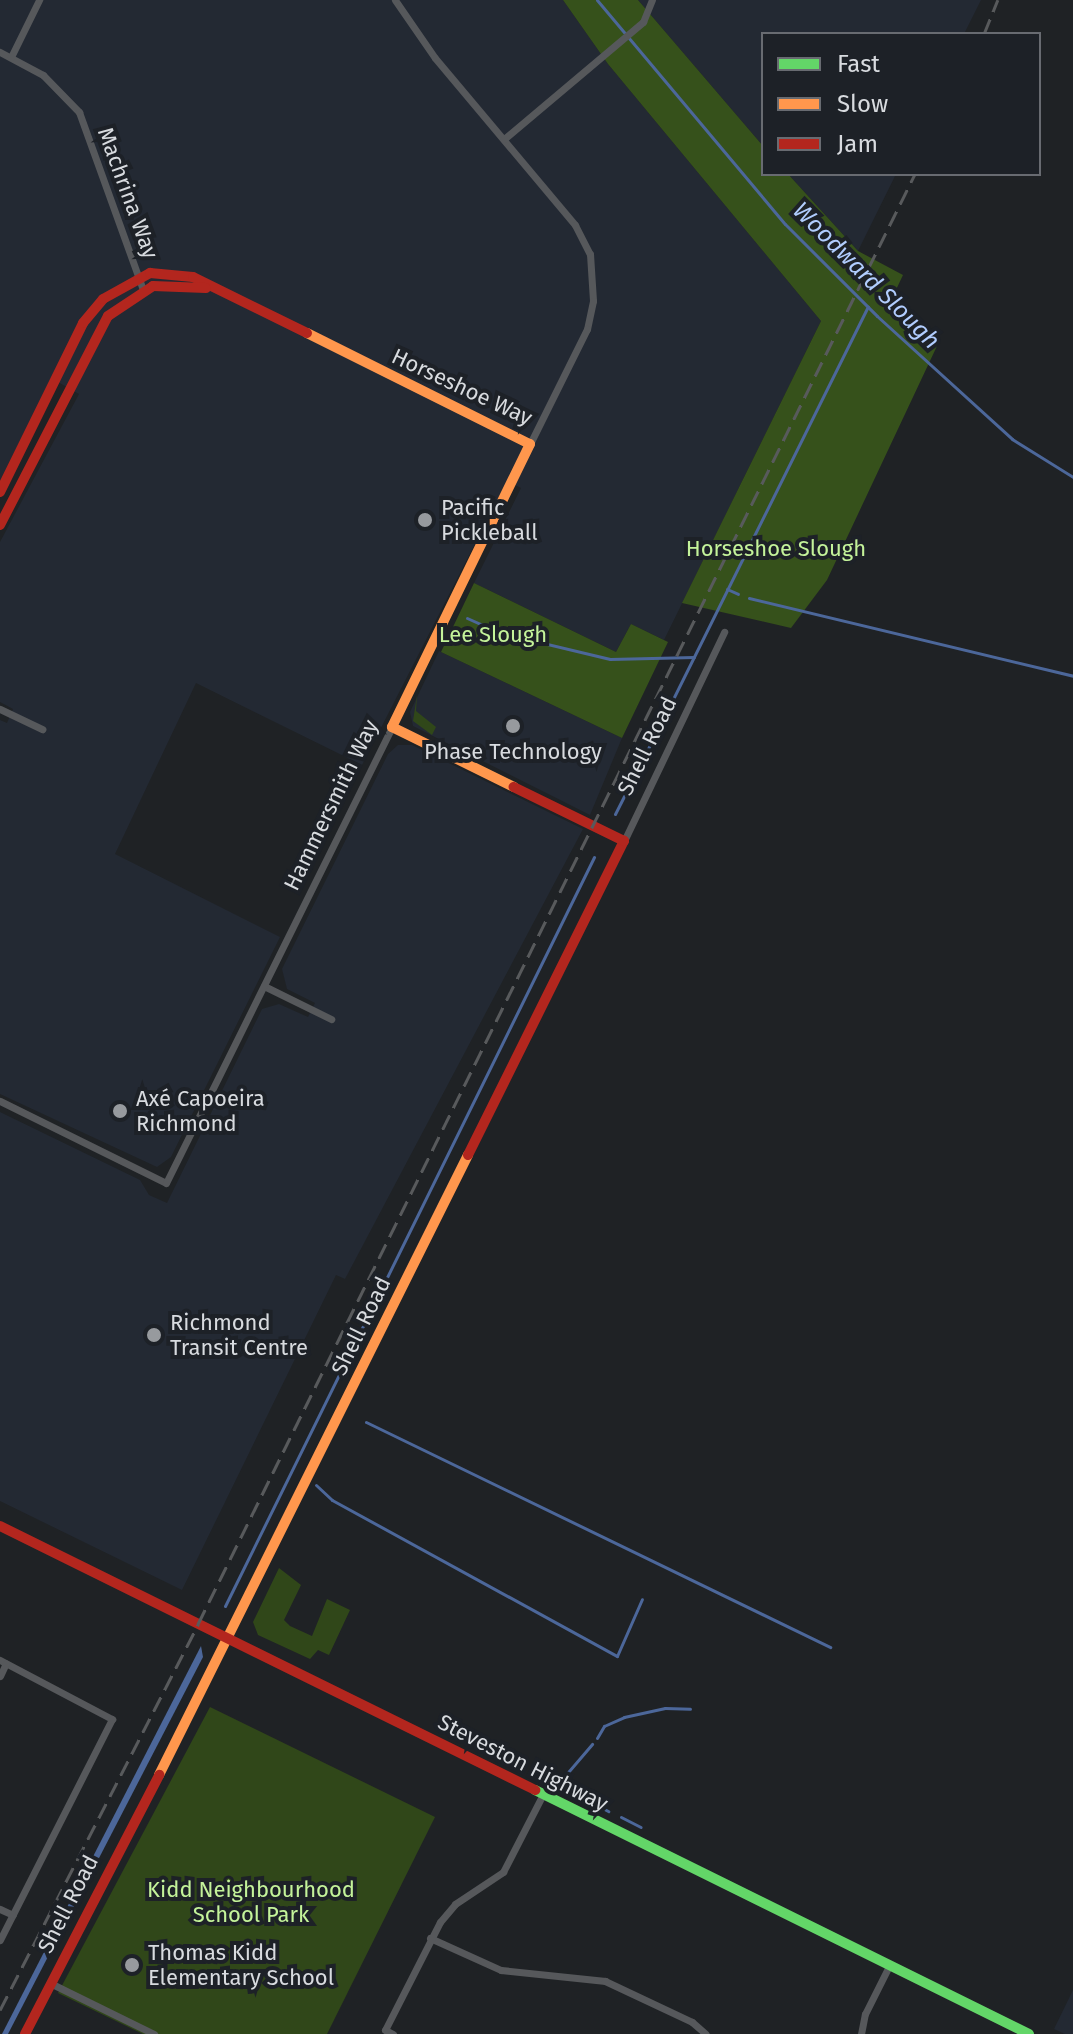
<!DOCTYPE html>
<html>
<head>
<meta charset="utf-8">
<style>
	body { margin:0 }
	#map { position:relative; width:1073px; height:2034px; overflow:hidden; background:#1f2225; font-family:"Fira Sans",sans-serif }
	div>[style] { position:absolute }
	[style*='--x'] { left:calc(var(--x)*1px); top:calc(var(--y)*1px); width:calc(var(--w)*1px); rotate:calc(var(--a)*1deg) }
	.built>* { inset:0; background:#232933 }
	.green>* { inset:0; background:#304719 }
	.forest>* { inset:0; background:#36511b }
	.water>* { inset:0; background:#4c679a }
	.stream>* { height:3px; margin:-1.5px; padding:0 1.5px; transform-origin:1.5px; border-radius:1.5px; background:#4c679a }
	.street>* { height:7px; margin:-3.5px; padding:0 3.5px; transform-origin:3.5px; border-radius:3.5px; background:#56585b }
	.fast>* { height:10px; margin:-5px; padding:0 5px; transform-origin:5px; border-radius:5px; background:#63d668 }
	.slow>* { height:10px; margin:-5px; padding:0 5px; transform-origin:5px; border-radius:5px; background:#ff974d }
	.jam>* { height:10px; margin:-5px; padding:0 5px; transform-origin:5px; border-radius:5px; background:#b3261e }
	.rail>* { height:3px; margin-top:-1.5px; transform-origin:0; background:repeating-linear-gradient(90deg,#585a5c 0 16px,transparent 0 24px) }
	.dots>* { width:22px; height:22px; translate:-50% -50%; box-sizing:border-box; border:4px solid #1d2127; border-radius:50% }
	span { translate:-50% -50%; white-space:nowrap; text-align:center; line-height:1.15; -webkit-text-stroke:8px #1d2127; paint-order:stroke }
	.street-label { font-size:22px; color:#d8dbdf }
	.poi-label { font-size:22px; color:#d8dbdf }
	.left { translate:0 -50%; text-align:left }
	.park-label { font-size:22px; color:#c4f39a }
	.water-label { font-size:24px; color:#b1cdfe; font-style:italic }
	.legend { position:absolute; left:761px; top:32px; width:280px; height:144px; box-sizing:border-box; background:#1d2127; border:2px solid #686b71; margin:0; padding:10px 14px; list-style:none; font-size:24px; color:#d8dbdf }
	.legend li { display:flex; align-items:center; gap:16px; height:40px }
	.legend b { width:40px; border:2px solid #686b71 }
</style>
</head>
<body>
<div id="map">
	<div class="built">
		<div style="clip-path:polygon(0 0,563px 0,608px 64px,821px 321px,664px 640px,631px 624px,616px 652px,474px 583px,521px 488px,507px 481px,362px 765px,196px 683px,115px 854px,280px 937px,171px 1157px,157px 1167px,0 1094px,0 720px,7px 723px,13px 709px,0 702px,0 542px,79px 394px,51px 378px,0 481px)"></div>
		<div style="clip-path:polygon(638px 0,981px 0,964px 34px,763px 34px,763px 146px)"></div>
		<div style="clip-path:polygon(788px 174px,896px 174px,858px 251px)"></div>
		<div style="clip-path:polygon(439px 651px,622px 738px,590px 815px,413px 726px,410px 712px)"></div>
		<div style="clip-path:polygon(398px 745px,412px 745px,583px 829px,345px 1279px,336px 1275px,182px 1590px,0 1501px,0 1112px,140px 1180px,149px 1195px,167px 1203px,262px 1009px,279px 1004px,308px 1017px,315px 1003px,287px 989px,282px 969px,388px 754px)"></div>
		<div style="clip-path:polygon(1073px 1990px,1073px 2034px,1065px 2034px,1054px 2029px)"></div>
	</div>
	<div class="green">
		<div style="clip-path:polygon(417px 695px,416px 711px,436px 727px,432px 735px,413px 721px)"></div>
		<div style="clip-path:polygon(279px 1568px,301px 1585px,284px 1620px,290px 1626px,312px 1636px,327px 1599px,350px 1610px,329px 1655px,318px 1650px,310px 1659px,258px 1635px,253px 1622px)"></div>
		<div style="clip-path:polygon(210px 1707px,435px 1817px,327px 2034px,143px 2034px,58px 1993px)"></div>
	</div>
	<div class="forest">
		<div style="clip-path:polygon(563px 0,638px 0,763px 146px,763px 174px,788px 174px,858px 251px,903px 275px,894px 294px,937px 346px,827px 580px,791px 628px,682px 603px,821px 321px,608px 64px)"></div>
		<div style="clip-path:polygon(474px 583px,616px 652px,631px 624px,668px 642px,622px 738px,441px 652px)"></div>
	</div>
	<div class="water">
		<div style="clip-path:polygon(201px 1646px,203px 1657px,8px 2034px,2px 2034px)"></div>
	</div>
	<div class="stream">
		<div style="--x:597;--y:0;--w:292;--a:50"></div>
		<div style="--x:785;--y:224;--w:130;--a:45"></div>
		<div style="--x:877;--y:316;--w:183;--a:42.3"></div>
		<div style="--x:1012;--y:439;--w:72;--a:31.9"></div>
		<div style="--x:727;--y:589;--w:12;--a:24"></div>
		<div style="--x:749;--y:598;--w:333;--a:13.5"></div>
		<div style="--x:467;--y:618;--w:37;--a:24"></div>
		<div style="--x:501;--y:633;--w:112;--a:13.4"></div>
		<div style="--x:610;--y:659;--w:84;--a:-1.4"></div>
		<div style="--x:674;--y:697;--w:436;--a:-63.6"></div>
		<div style="--x:615;--y:814;--w:120;--a:-63.2"></div>
		<div style="--x:366;--y:1422;--w:516;--a:25.87"></div>
		<div style="--x:316;--y:1485;--w:22;--a:43"></div>
		<div style="--x:332;--y:1500;--w:325;--a:28.7"></div>
		<div style="--x:617;--y:1656;--w:62;--a:-66.3"></div>
		<div style="--x:225;--y:1606;--w:835;--a:-63.77"></div>
		<div style="--x:597;--y:1738;--w:14;--a:-60"></div>
		<div style="--x:604;--y:1726;--w:22;--a:-24"></div>
		<div style="--x:624;--y:1717;--w:42;--a:-12.4"></div>
		<div style="--x:665;--y:1708;--w:25;--a:2"></div>
		<div style="--x:551;--y:1781;--w:38;--a:29"></div>
		<div style="--x:557;--y:1785;--w:54;--a:-49.5"></div>
		<div style="--x:597;--y:1805;--w:13;--a:29"></div>
		<div style="--x:621;--y:1817;--w:22;--a:27"></div>
	</div>
	<div class="street">
		<div style="--x:395;--y:0;--w:70;--a:55.4"></div>
		<div style="--x:435;--y:58;--w:218;--a:50"></div>
		<div style="--x:575;--y:225;--w:33;--a:63"></div>
		<div style="--x:590;--y:254;--w:47;--a:86.3"></div>
		<div style="--x:593;--y:301;--w:29;--a:102"></div>
		<div style="--x:587;--y:329;--w:128;--a:116.4"></div>
		<div style="--x:0;--y:52;--w:49;--a:28.1"></div>
		<div style="--x:43;--y:75;--w:52;--a:45.8"></div>
		<div style="--x:79;--y:112;--w:189;--a:70.2"></div>
		<div style="--x:11;--y:57;--w:64;--a:-63.8"></div>
		<div style="--x:504;--y:139;--w:182;--a:-40.1"></div>
		<div style="--x:643;--y:22;--w:24;--a:-68"></div>
		<div style="--x:0;--y:709;--w:47;--a:25.5"></div>
		<div style="--x:624;--y:841;--w:232;--a:-64.4"></div>
		<div style="--x:264;--y:986;--w:75;--a:26.2"></div>
		<div style="--x:0;--y:1101;--w:185;--a:26.3"></div>
		<div style="--x:166;--y:1183;--w:509;--a:-63.64"></div>
		<div style="--x:0;--y:1660;--w:127;--a:27.8"></div>
		<div style="--x:112;--y:1719;--w:248;--a:116.9"></div>
		<div style="--x:0;--y:1676;--w:14;--a:-65"></div>
		<div style="--x:0;--y:1909;--w:14;--a:25"></div>
		<div style="--x:430;--y:1938;--w:78;--a:24.3"></div>
		<div style="--x:501;--y:1970;--w:105;--a:6"></div>
		<div style="--x:605;--y:1981;--w:96;--a:25.2"></div>
		<div style="--x:692;--y:2022;--w:18;--a:41"></div>
		<div style="--x:50;--y:1983;--w:116;--a:26.1"></div>
		<div style="--x:393;--y:2034;--w:9;--a:-153"></div>
		<div style="--x:385;--y:2030;--w:121;--a:-63"></div>
		<div style="--x:440;--y:1922;--w:23;--a:-50"></div>
		<div style="--x:455;--y:1904;--w:58;--a:-33.7"></div>
		<div style="--x:503;--y:1872;--w:85;--a:-62.8"></div>
		<div style="--x:861;--y:2034;--w:20;--a:-79"></div>
		<div style="--x:865;--y:2014;--w:54;--a:-63.4"></div>
	</div>
	<div class="fast">
		<div style="--x:535;--y:1790;--w:551;--a:26.29"></div>
	</div>
	<div class="slow">
		<div style="--x:307;--y:333;--w:249;--a:26.5"></div>
		<div style="--x:530;--y:444;--w:315;--a:116"></div>
		<div style="--x:392;--y:727;--w:136;--a:26.2"></div>
		<div style="--x:159;--y:1775;--w:693;--a:-63.51"></div>
	</div>
	<div class="jam">
		<div style="--x:0;--y:492;--w:188;--a:-63.8"></div>
		<div style="--x:83;--y:323;--w:31;--a:-50"></div>
		<div style="--x:103;--y:299;--w:54;--a:-29"></div>
		<div style="--x:150;--y:273;--w:43;--a:5.3"></div>
		<div style="--x:193;--y:277;--w:127;--a:26.2"></div>
		<div style="--x:0;--y:525;--w:235;--a:-62.7"></div>
		<div style="--x:108;--y:316;--w:54;--a:-33.7"></div>
		<div style="--x:153;--y:286;--w:53;--a:2.2"></div>
		<div style="--x:468;--y:1155;--w:351;--a:-63.6"></div>
		<div style="--x:624;--y:841;--w:123;--a:-153.9"></div>
		<div style="--x:0;--y:1526;--w:597;--a:26.26"></div>
		<div style="--x:25;--y:2034;--w:292;--a:-62.6"></div>
	</div>
	<div class="rail">
		<div style="--x:984;--y:34;--w:37;--a:-68"></div>
		<div style="--x:0;--y:2010;--w:434;--a:-62.8"></div>
		<div style="--x:198;--y:1624;--w:1618;--a:-63.69"></div>
	</div>
	<div class="dots">
		<div style="left:425px;top:520px;background:#979a9e"></div>
		<div style="left:513px;top:726px;background:#979a9e"></div>
		<div style="left:120px;top:1111px;background:#979a9e"></div>
		<div style="left:154px;top:1335px;background:#979a9e"></div>
		<div style="left:132px;top:1965px;background:#979a9e"></div>
	</div>
	<div class="street-label">
		<span style="left:128px;top:193px;rotate:70deg">Machrina Way</span>
		<span style="left:462px;top:387px;rotate:25deg">Horseshoe Way</span>
		<span style="left:647px;top:746px;rotate:-64deg">Shell Road</span>
		<span style="left:331px;top:805px;rotate:-64deg">Hammersmith Way</span>
		<span style="left:361px;top:1326px;rotate:-64deg">Shell Road</span>
		<span style="left:523px;top:1763px;rotate:27deg">Steveston Highway</span>
		<span style="left:68px;top:1904px;rotate:-63deg">Shell Road</span>
	</div>
	<div class="poi-label">
		<span class="left" style="left:441px;top:520px">Pacific<br>Pickleball</span>
		<span style="left:513px;top:752px">Phase Technology</span>
		<span class="left" style="left:136px;top:1111px">Axé Capoeira<br>Richmond</span>
		<span class="left" style="left:170px;top:1335px">Richmond<br>Transit Centre</span>
		<span class="left" style="left:148px;top:1965px">Thomas Kidd<br>Elementary School</span>
	</div>
	<div class="park-label">
		<span style="left:776px;top:549px">Horseshoe Slough</span>
		<span style="left:493px;top:635px">Lee Slough</span>
		<span style="left:251px;top:1902px">Kidd Neighbourhood<br>School Park</span>
	</div>
	<div class="water-label">
		<span style="left:866px;top:276px;rotate:45deg">Woodward Slough</span>
	</div>
	<ul class="legend">
	<li><b style="height:10px;background:#63d668"></b>Fast</li>
	<li><b style="height:10px;background:#ff974d"></b>Slow</li>
	<li><b style="height:10px;background:#b3261e"></b>Jam</li>
	</ul>
</div>
</body>
</html>
